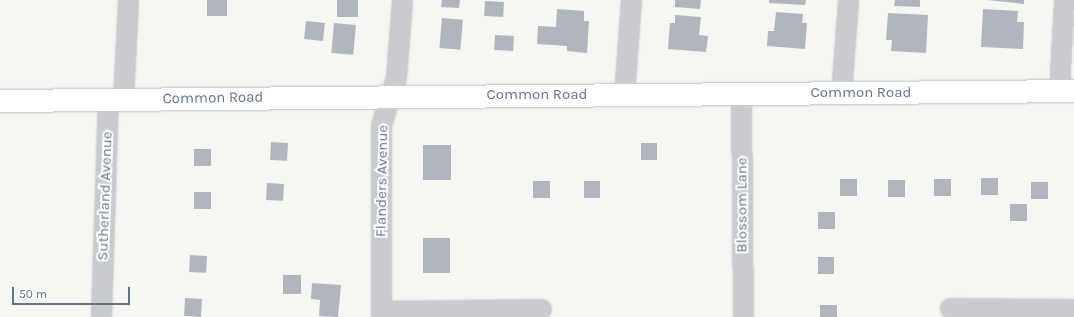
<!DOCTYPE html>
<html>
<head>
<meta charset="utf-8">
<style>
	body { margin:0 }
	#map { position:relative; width:1074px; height:317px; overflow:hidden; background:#f6f7f3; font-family:Karla,sans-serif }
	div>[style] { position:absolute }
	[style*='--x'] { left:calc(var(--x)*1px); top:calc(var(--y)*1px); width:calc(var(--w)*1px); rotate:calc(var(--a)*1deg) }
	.building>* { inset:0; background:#b1b6be; transform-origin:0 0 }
	.roads { filter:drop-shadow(0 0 1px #bbbec3) drop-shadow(0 0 1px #bbbec3) }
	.street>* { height:19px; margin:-9.5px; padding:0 9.5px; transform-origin:9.5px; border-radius:9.5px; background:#c9cbcf }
	.secondary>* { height:22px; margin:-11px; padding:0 11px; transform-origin:11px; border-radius:11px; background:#fff }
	span { translate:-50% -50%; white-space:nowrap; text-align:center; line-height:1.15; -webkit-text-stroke:4px #fff; paint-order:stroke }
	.street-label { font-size:15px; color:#647286 }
	.scale { position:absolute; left:12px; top:287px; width:118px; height:18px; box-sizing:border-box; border:2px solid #647286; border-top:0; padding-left:5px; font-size:12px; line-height:14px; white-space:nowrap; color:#647286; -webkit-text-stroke:3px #fff; paint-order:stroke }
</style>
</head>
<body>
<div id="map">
	<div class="building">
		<div style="left:207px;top:0;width:20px;height:16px"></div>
		<div style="left:337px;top:0;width:21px;height:17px"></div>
		<div style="clip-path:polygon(442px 0,460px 0,459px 8px,441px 7px)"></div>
		<div style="clip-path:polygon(675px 0,701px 0,700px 9px,675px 7px)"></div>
		<div style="clip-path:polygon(769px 0,806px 0,805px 5px,769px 3px)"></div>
		<div style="clip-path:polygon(895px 0,920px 0,920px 7px,894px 6px)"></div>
		<div style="clip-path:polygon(987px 0,1024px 0,1024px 4px)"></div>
		<div style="left:485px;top:1px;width:19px;height:15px;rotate:3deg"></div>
		<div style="clip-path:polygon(557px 9px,584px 11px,584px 21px,589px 21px,587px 53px,567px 51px,567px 46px,537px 44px,538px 26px,556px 27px)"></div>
		<div style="clip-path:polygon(983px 9px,1018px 11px,1017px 22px,1024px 22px,1023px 49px,981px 47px)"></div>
		<div style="clip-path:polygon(776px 12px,803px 14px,802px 23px,807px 23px,805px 49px,767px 46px,768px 31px,774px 31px)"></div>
		<div style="clip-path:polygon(888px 13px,928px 15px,926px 53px,891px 51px,892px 40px,886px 40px)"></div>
		<div style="clip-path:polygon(675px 15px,701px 17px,699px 35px,708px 36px,706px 52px,668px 49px,670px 23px,675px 23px)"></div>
		<div style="left:442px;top:18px;width:21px;height:30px;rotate:5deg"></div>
		<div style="left:306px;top:21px;width:19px;height:18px;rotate:6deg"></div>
		<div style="left:334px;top:23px;width:22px;height:30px;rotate:5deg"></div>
		<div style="left:495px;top:35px;width:19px;height:15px;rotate:3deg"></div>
		<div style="left:271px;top:142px;width:17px;height:18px;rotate:3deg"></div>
		<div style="left:641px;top:143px;width:16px;height:17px"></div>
		<div style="left:423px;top:145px;width:28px;height:35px"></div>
		<div style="left:194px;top:149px;width:17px;height:17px"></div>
		<div style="left:981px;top:178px;width:17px;height:17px"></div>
		<div style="left:840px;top:179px;width:17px;height:17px"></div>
		<div style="left:934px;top:179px;width:17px;height:17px"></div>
		<div style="left:888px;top:180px;width:17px;height:17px"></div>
		<div style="left:533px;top:181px;width:17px;height:17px"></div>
		<div style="left:584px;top:181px;width:16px;height:17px"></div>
		<div style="left:1031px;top:182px;width:17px;height:17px"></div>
		<div style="left:267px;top:183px;width:17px;height:17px;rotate:3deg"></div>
		<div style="left:194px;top:192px;width:17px;height:17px"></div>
		<div style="left:1010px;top:204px;width:17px;height:17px"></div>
		<div style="left:818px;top:212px;width:17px;height:17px"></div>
		<div style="left:423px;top:238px;width:27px;height:35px"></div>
		<div style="left:190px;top:255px;width:17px;height:17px;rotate:3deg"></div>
		<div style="left:834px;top:257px;width:17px;height:16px;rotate:90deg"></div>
		<div style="left:283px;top:275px;width:18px;height:19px"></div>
		<div style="clip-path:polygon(312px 283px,341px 285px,338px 317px,319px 316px,320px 300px,311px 299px)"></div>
		<div style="left:185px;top:298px;width:17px;height:18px;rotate:3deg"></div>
		<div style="left:820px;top:305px;width:17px;height:12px"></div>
	</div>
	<div class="roads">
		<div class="street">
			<div style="--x:1059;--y:91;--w:91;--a:-86.9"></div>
			<div style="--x:741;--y:93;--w:224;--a:89.5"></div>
			<div style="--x:841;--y:94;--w:94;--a:-85.7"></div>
			<div style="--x:624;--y:95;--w:95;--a:-85.8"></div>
			<div style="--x:123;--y:100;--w:100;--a:-87.1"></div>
			<div style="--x:950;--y:308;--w:124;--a:0.5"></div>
			<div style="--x:382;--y:311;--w:159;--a:-0.7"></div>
			<div style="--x:101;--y:317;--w:217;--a:-88.2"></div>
			<div style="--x:381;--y:317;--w:192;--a:-90"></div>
			<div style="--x:381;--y:125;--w:50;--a:-72.6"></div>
			<div style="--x:396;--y:77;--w:77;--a:-85.5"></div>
		</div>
		<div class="secondary">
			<div style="--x:0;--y:101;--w:1074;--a:-0.53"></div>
		</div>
	</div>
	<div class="street-label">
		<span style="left:861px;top:93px">Common Road</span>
		<span style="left:537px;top:95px">Common Road</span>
		<span style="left:213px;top:98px;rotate:-1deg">Common Road</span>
		<span style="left:382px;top:181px;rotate:-89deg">Flanders Avenue</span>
		<span style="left:105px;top:196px;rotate:-88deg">Sutherland Avenue</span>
		<span style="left:742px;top:205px;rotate:-90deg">Blossom Lane</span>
	</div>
	<div class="scale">50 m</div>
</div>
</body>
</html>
